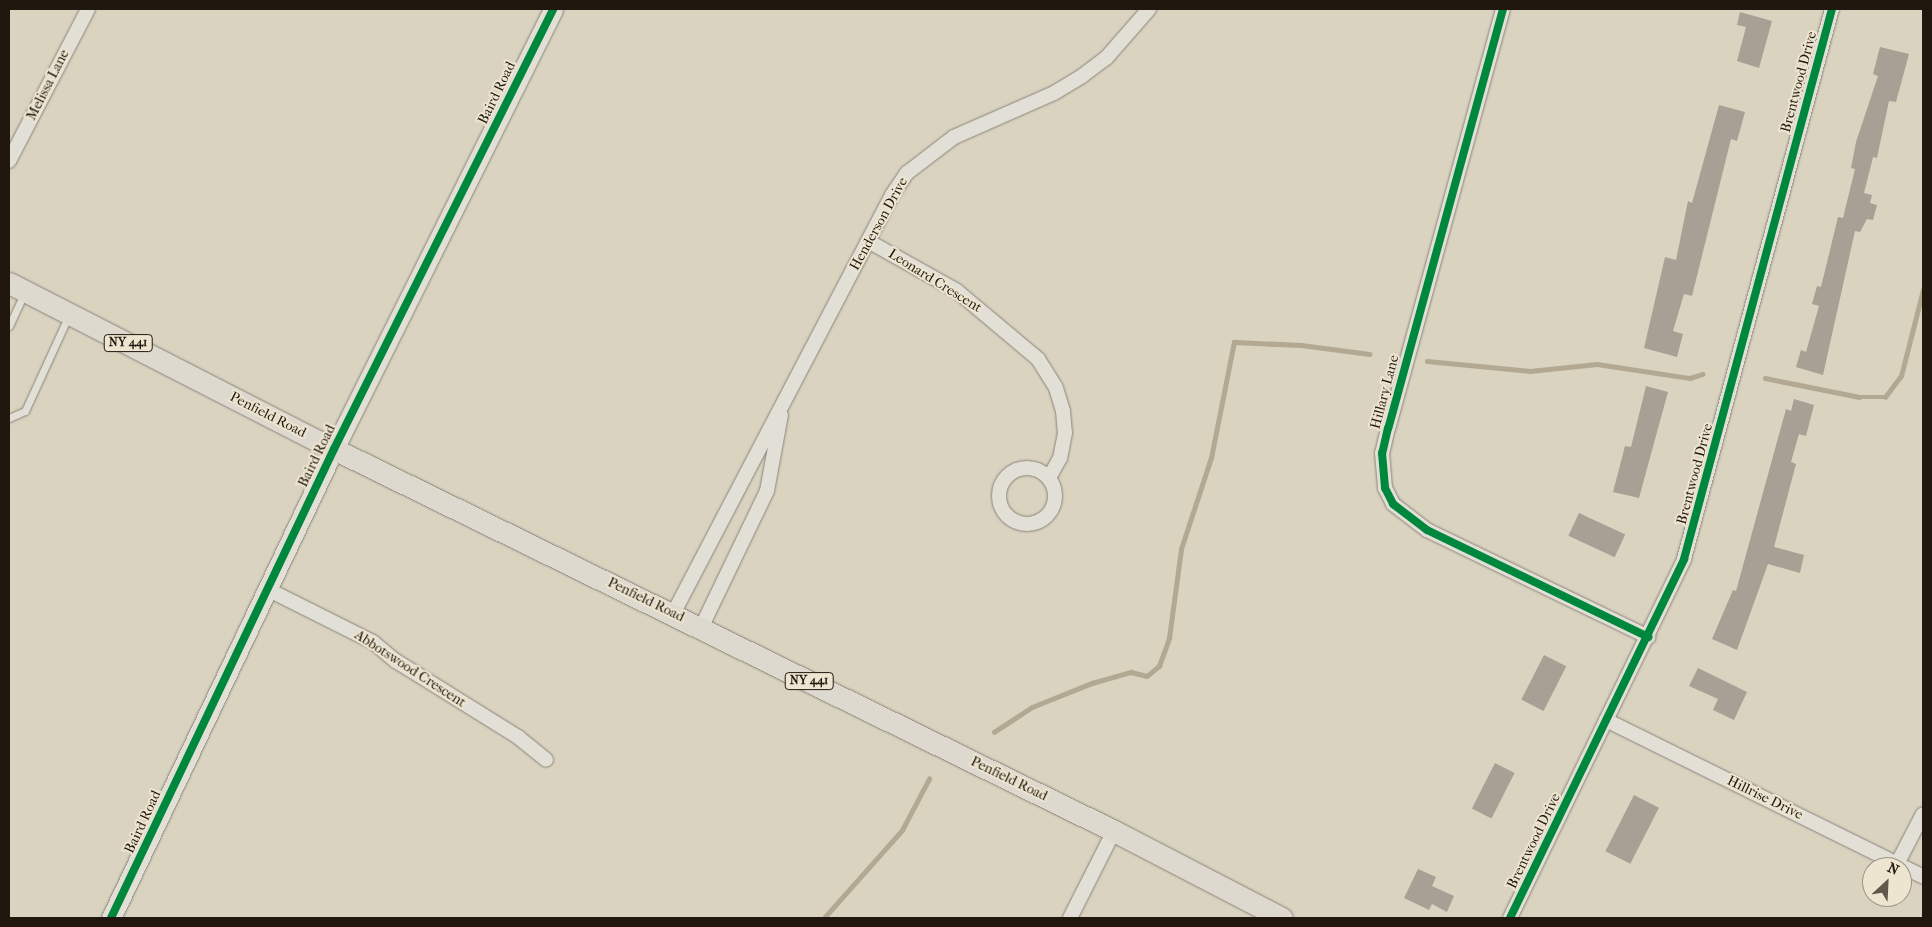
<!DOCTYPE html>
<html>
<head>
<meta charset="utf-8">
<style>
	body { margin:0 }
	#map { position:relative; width:1932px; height:927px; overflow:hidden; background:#dad3c0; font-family:"IM FELL French Canon",serif }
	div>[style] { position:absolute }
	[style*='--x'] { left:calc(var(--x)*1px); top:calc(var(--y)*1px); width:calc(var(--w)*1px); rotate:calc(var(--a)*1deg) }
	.stream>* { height:4.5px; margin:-2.25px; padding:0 2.25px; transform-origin:2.25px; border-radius:2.25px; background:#b3a891 }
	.building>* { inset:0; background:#a6a194; transform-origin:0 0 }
	.roads { filter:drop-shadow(0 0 1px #8a857a) drop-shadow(0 0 1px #8a857a) }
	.lane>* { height:7px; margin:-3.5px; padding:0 3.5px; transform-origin:3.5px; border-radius:3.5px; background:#e2dfd6 }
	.street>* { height:14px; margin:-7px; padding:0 7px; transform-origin:7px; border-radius:7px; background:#e2dfd6 }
	.street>.ring { margin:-7px; padding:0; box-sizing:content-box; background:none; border:14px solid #e2dfd6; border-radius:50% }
	.secondary>* { height:19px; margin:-9.5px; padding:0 9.5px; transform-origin:9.5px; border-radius:9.5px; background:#e2dfd6 }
	.primary>* { height:21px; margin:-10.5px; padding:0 10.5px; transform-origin:10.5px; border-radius:10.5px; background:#ddd9cf }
	.cycleway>* { height:8px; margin:-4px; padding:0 4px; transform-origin:4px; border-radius:4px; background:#00873e }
	span { translate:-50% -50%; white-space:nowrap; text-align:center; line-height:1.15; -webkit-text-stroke:4px #eee5d0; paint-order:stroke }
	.shield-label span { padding:1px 4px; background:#eee5d0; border:1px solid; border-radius:4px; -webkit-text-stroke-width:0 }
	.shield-label { font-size:12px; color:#20170f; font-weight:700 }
	.street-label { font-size:14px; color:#20170f }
	.frame { position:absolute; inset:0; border:10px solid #20170f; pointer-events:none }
	.north { position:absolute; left:1862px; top:857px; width:50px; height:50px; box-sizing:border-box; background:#eee5d0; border:1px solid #9c9383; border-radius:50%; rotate:25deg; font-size:14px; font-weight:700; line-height:20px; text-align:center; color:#20170f }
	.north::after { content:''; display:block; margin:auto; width:18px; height:22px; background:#61594d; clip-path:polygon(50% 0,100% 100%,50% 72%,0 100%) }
</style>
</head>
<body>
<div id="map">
	<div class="stream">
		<div style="--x:1427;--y:361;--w:103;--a:5.5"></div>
		<div style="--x:1530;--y:371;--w:67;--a:-6"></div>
		<div style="--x:1597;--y:364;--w:94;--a:8.6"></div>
		<div style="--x:1690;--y:378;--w:13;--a:-18"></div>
		<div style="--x:1765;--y:378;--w:96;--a:11.4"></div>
		<div style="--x:1859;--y:397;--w:26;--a:0"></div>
		<div style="--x:1885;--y:397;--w:26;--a:-53"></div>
		<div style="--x:1901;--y:376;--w:89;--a:-75.7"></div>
		<div style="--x:994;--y:732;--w:45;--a:-33.3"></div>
		<div style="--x:1032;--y:707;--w:65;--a:-21.8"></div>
		<div style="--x:1092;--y:683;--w:41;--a:-15.8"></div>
		<div style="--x:1131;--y:672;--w:16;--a:14"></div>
		<div style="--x:1147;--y:676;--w:16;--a:-40"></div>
		<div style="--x:1159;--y:666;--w:30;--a:-70"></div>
		<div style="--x:1169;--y:638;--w:90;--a:-82.3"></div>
		<div style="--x:1181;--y:549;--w:96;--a:-71.8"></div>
		<div style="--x:1211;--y:458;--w:118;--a:-78.8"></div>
		<div style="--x:1234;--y:342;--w:67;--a:2.6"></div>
		<div style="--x:1301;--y:345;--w:69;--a:7.5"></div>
		<div style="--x:824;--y:918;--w:118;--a:-48.4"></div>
		<div style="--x:902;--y:830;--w:58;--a:-62.1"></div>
	</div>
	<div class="building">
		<div style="clip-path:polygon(1740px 12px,1772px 21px,1759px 68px,1737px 61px,1746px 27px,1737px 25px)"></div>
		<div style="clip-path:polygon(1880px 47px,1909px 54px,1896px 102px,1889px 101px,1877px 158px,1873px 157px,1864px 193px,1872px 195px,1870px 203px,1877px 205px,1873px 220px,1867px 219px,1860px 232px,1855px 231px,1823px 375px,1796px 367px,1801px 350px,1806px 352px,1819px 306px,1812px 304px,1817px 286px,1821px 287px,1838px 217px,1843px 218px,1855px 169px,1851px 168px,1856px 142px,1878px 76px,1873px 74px)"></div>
		<div style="clip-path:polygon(1719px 105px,1745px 112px,1737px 141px,1731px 139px,1692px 296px,1684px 294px,1673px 331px,1683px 334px,1677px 357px,1644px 348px,1665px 257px,1676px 260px,1688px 201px,1692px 203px)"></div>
		<div style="clip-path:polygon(1646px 386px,1668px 392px,1639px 498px,1613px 492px,1625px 446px,1631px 447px)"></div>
		<div style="clip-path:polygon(1794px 399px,1814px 405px,1806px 436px,1799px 434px,1791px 462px,1796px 464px,1774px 547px,1804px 555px,1800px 573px,1768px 564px,1737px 650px,1712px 639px,1733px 590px,1736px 591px,1786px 409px,1791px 411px)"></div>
		<div style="left:1579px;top:513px;width:51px;height:25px;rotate:25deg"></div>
		<div style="left:1544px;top:655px;width:25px;height:50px;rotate:27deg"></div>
		<div style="clip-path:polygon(1698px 668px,1747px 692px,1734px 720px,1713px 710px,1718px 699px,1689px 686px)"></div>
		<div style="left:1495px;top:763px;width:22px;height:51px;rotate:27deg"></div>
		<div style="left:1634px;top:795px;width:28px;height:63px;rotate:27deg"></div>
		<div style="clip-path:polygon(1418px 869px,1436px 877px,1432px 886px,1454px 896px,1447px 912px,1432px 904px,1429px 910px,1404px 898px)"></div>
	</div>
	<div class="roads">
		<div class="lane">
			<div style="--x:9;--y:326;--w:35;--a:-65"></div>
			<div style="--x:9;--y:418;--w:17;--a:-24"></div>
			<div style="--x:25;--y:411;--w:103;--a:-65.4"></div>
		</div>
		<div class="street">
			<div style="--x:1503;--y:9;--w:434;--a:105.3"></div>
			<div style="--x:1388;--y:428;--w:26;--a:103"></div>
			<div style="--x:1382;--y:453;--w:35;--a:85"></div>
			<div style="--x:1385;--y:488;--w:18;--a:63"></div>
			<div style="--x:1393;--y:504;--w:43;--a:37.4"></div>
			<div style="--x:1427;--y:530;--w:246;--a:25.8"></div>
			<div style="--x:9;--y:161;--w:171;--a:-62.5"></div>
			<div style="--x:868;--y:241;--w:102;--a:29.3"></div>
			<div style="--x:957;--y:291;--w:106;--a:40"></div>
			<div style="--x:1038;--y:359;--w:34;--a:58"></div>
			<div style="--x:1056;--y:388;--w:24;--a:73"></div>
			<div style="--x:1063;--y:411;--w:22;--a:85"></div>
			<div style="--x:1065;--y:433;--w:25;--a:101"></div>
			<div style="--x:1060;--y:458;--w:23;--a:119"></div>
			<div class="ring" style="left:999px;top:468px;width:42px;height:42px"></div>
			<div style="--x:267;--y:589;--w:119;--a:26.6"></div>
			<div style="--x:373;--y:642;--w:30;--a:40"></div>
			<div style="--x:396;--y:661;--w:144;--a:31.9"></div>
			<div style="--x:518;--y:737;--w:36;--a:39"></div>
			<div style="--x:673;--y:614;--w:473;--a:-62.4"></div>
			<div style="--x:892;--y:195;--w:27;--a:-56"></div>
			<div style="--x:907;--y:173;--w:59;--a:-37.5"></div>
			<div style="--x:954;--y:137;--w:109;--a:-23.7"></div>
			<div style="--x:1054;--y:93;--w:33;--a:-31"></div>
			<div style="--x:1082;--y:76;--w:31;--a:-37"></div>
			<div style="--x:1107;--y:57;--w:64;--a:-48.8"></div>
			<div style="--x:701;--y:628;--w:152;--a:-64.3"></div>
			<div style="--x:767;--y:491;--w:77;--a:-79.6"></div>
			<div style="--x:1606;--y:720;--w:354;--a:26.3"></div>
			<div style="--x:1897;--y:864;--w:56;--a:-62.5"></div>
			<div style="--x:1070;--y:918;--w:97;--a:-63.2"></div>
			<div style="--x:1510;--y:918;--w:399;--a:-64.1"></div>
			<div style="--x:1684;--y:559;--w:570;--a:-74.94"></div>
		</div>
		<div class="secondary">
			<div style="--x:111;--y:918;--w:519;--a:-64.57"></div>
			<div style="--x:334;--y:449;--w:491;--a:-63.5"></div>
		</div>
		<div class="primary">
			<div style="--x:9;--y:283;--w:365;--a:27.1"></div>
			<div style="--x:334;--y:449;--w:869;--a:26.09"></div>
			<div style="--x:1114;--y:831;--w:189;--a:27.4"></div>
		</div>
	</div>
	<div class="cycleway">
		<div style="--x:1503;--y:9;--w:434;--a:105.3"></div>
		<div style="--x:1388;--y:428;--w:26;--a:103"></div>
		<div style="--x:1382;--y:453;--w:35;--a:85"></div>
		<div style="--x:1385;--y:488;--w:18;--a:63"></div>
		<div style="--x:1393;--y:504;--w:43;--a:37.4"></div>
		<div style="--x:1427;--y:530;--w:246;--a:25.8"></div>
		<div style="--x:111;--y:918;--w:519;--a:-64.57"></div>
		<div style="--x:334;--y:449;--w:491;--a:-63.5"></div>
		<div style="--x:1510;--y:918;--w:399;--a:-64.1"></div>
		<div style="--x:1684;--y:559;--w:570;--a:-74.94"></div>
	</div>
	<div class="shield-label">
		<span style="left:128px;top:343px">NY 441</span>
		<span style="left:809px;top:681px">NY 441</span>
	</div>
	<div class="street-label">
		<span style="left:1799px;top:82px;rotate:-75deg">Brentwood Drive</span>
		<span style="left:48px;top:85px;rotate:-63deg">Melissa Lane</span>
		<span style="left:497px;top:93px;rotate:-64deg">Baird Road</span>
		<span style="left:879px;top:224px;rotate:-61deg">Henderson Drive</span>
		<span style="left:935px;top:281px;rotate:32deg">Leonard Crescent</span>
		<span style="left:1385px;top:392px;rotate:-75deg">Hillary Lane</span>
		<span style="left:268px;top:415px;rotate:27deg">Penfield Road</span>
		<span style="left:317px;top:456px;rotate:-64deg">Baird Road</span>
		<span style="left:1695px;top:474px;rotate:-75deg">Brentwood Drive</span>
		<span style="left:646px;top:600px;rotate:26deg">Penfield Road</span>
		<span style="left:410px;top:669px;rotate:33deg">Abbotswood Crescent</span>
		<span style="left:1009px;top:779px;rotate:26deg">Penfield Road</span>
		<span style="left:1765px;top:798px;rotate:26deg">Hillrise Drive</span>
		<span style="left:143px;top:822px;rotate:-65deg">Baird Road</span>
		<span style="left:1534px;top:841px;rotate:-64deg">Brentwood Drive</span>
	</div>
	<div class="frame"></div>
	<div class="north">N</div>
</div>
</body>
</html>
